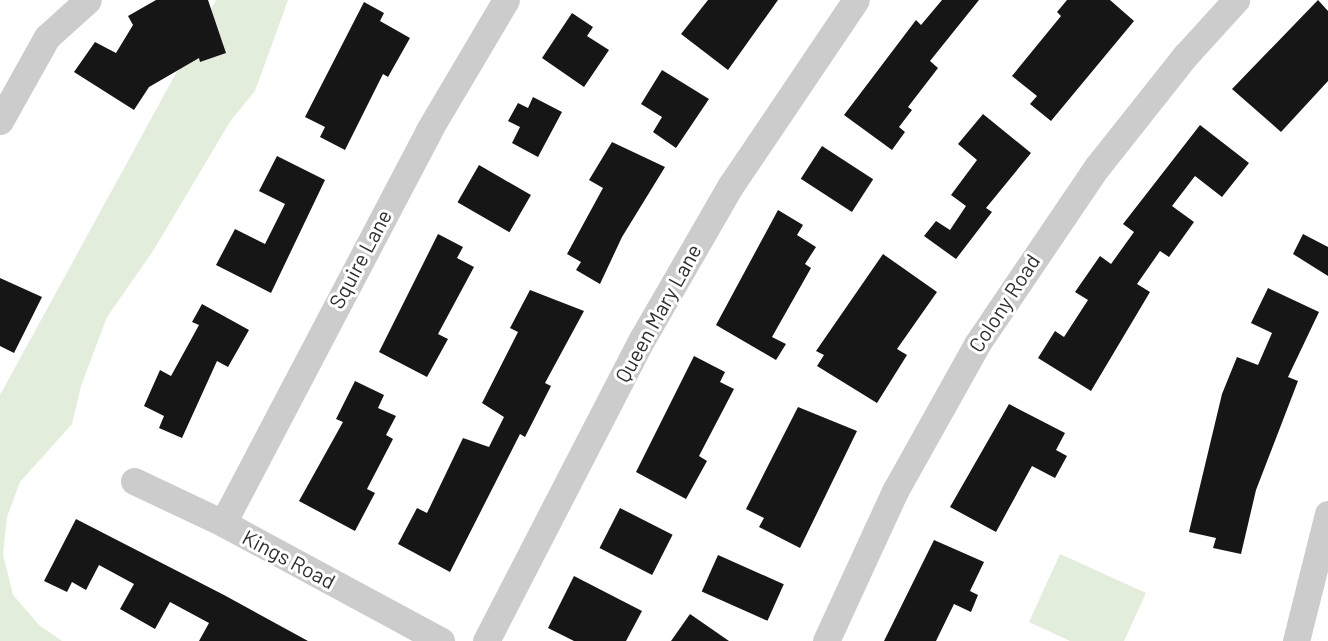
<!DOCTYPE html>
<html>
<head>
<meta charset="utf-8">
<style>
	body { margin:0 }
	#map { position:relative; width:1328px; height:641px; overflow:hidden; background:#fff; font-family:Barlow,sans-serif }
	div>[style] { position:absolute }
	[style*='--x'] { left:calc(var(--x)*1px); top:calc(var(--y)*1px); width:calc(var(--w)*1px); rotate:calc(var(--a)*1deg) }
	.green>* { inset:0; background:#e3eddc }
	.building>* { inset:0; background:#161616; transform-origin:0 0 }
	.minor>* { height:27px; margin:-13.5px; padding:0 13.5px; transform-origin:13.5px; border-radius:13.5px; background:#ccc }
	span { translate:-50% -50%; white-space:nowrap; text-align:center; line-height:1.15; -webkit-text-stroke:6px #fff; paint-order:stroke }
	.street-label { font-size:21px; color:#2f2f2f }
</style>
</head>
<body>
<div id="map">
	<div class="green">
		<div style="clip-path:polygon(216px 0,288px 0,255px 91px,231px 120px,153px 251px,107px 317px,81px 386px,72px 424px,20px 482px,7px 517px,3px 554px,13px 595px,39px 625px,62px 641px,0 641px,0 395px)"></div>
		<div style="clip-path:polygon(1060px 554px,1146px 593px,1124px 641px,1070px 641px,1029px 622px)"></div>
	</div>
	<div class="building">
		<div style="clip-path:polygon(156px 0,208px 0,226px 53px,200px 62px,199px 58px,149px 87px,134px 110px,74px 72px,95px 42px,116px 53px,133px 25px,128px 16px)"></div>
		<div style="clip-path:polygon(708px 0,778px 0,728px 70px,681px 34px)"></div>
		<div style="clip-path:polygon(942px 0,979px 0,930px 61px,938px 68px,908px 107px,912px 110px,899px 127px,905px 132px,892px 150px,844px 115px,916px 20px,921px 25px)"></div>
		<div style="clip-path:polygon(1067px 0,1110px 0,1134px 21px,1051px 121px,1030px 104px,1037px 96px,1012px 76px,1061px 16px,1057px 12px)"></div>
		<div style="clip-path:polygon(1318px 0,1328px 11px,1328px 81px,1281px 132px,1232px 89px)"></div>
		<div style="clip-path:polygon(364px 2px,384px 13px,380px 21px,410px 38px,388px 77px,383px 74px,345px 150px,320px 137px,325px 127px,305px 117px)"></div>
		<div style="clip-path:polygon(572px 13px,593px 27px,587px 36px,609px 50px,584px 87px,542px 58px)"></div>
		<div style="clip-path:polygon(662px 70px,709px 99px,676px 148px,653px 132px,662px 117px,641px 104px)"></div>
		<div style="clip-path:polygon(533px 97px,562px 112px,538px 157px,512px 143px,520px 127px,508px 121px,518px 103px,528px 108px)"></div>
		<div style="clip-path:polygon(983px 114px,1031px 153px,986px 208px,992px 212px,956px 259px,924px 236px,936px 221px,950px 230px,966px 206px,951px 195px,977px 160px,958px 144px)"></div>
		<div style="clip-path:polygon(1200px 125px,1249px 163px,1222px 197px,1195px 176px,1172px 206px,1194px 222px,1169px 257px,1160px 251px,1137px 284px,1150px 292px,1091px 391px,1038px 358px,1055px 331px,1064px 337px,1088px 300px,1075px 292px,1100px 256px,1111px 264px,1134px 232px,1123px 224px)"></div>
		<div style="clip-path:polygon(612px 142px,665px 167px,622px 237px,600px 284px,576px 270px,581px 262px,567px 254px,603px 188px,589px 180px)"></div>
		<div style="left:822px;top:146px;width:61px;height:39px;rotate:33deg"></div>
		<div style="clip-path:polygon(277px 156px,325px 180px,271px 293px,216px 265px,235px 229px,265px 244px,285px 204px,259px 191px)"></div>
		<div style="left:479px;top:165px;width:60px;height:43px;rotate:30deg"></div>
		<div style="clip-path:polygon(778px 210px,803px 225px,797px 235px,816px 247px,805px 264px,811px 268px,772px 337px,786px 344px,776px 360px,716px 325px)"></div>
		<div style="clip-path:polygon(438px 234px,463px 247px,457px 258px,474px 267px,438px 334px,448px 339px,427px 377px,379px 352px)"></div>
		<div style="clip-path:polygon(1303px 234px,1328px 247px,1328px 276px,1293px 254px)"></div>
		<div style="clip-path:polygon(883px 254px,937px 292px,897px 349px,907px 355px,877px 403px,817px 366px,824px 355px,816px 351px)"></div>
		<div style="clip-path:polygon(0 278px,42px 297px,14px 353px,0 346px)"></div>
		<div style="clip-path:polygon(1268px 288px,1319px 312px,1288px 377px,1298px 381px,1256px 490px,1241px 554px,1213px 548px,1216px 538px,1189px 532px,1222px 394px,1237px 357px,1258px 365px,1272px 333px,1251px 323px)"></div>
		<div style="clip-path:polygon(530px 290px,584px 311px,545px 383px,551px 386px,525px 437px,520px 434px,450px 572px,398px 544px,417px 508px,427px 513px,463px 438px,489px 447px,504px 417px,482px 403px,518px 332px,510px 328px)"></div>
		<div style="clip-path:polygon(202px 304px,249px 330px,228px 367px,217px 361px,182px 438px,159px 428px,164px 416px,144px 406px,160px 370px,171px 376px,199px 325px,192px 322px)"></div>
		<div style="clip-path:polygon(694px 356px,725px 372px,720px 382px,734px 389px,699px 456px,707px 461px,686px 499px,636px 472px)"></div>
		<div style="clip-path:polygon(355px 381px,384px 395px,378px 408px,396px 416px,386px 435px,393px 439px,367px 489px,375px 493px,355px 531px,299px 501px,343px 422px,336px 419px)"></div>
		<div style="clip-path:polygon(1009px 404px,1065px 433px,1056px 450px,1067px 456px,1055px 478px,1032px 466px,996px 532px,950px 507px)"></div>
		<div style="clip-path:polygon(798px 407px,857px 431px,800px 548px,759px 527px,764px 518px,746px 509px)"></div>
		<div style="left:620px;top:508px;width:59px;height:45px;rotate:27deg"></div>
		<div style="clip-path:polygon(76px 519px,224px 595px,308px 641px,199px 641px,209px 623px,170px 602px,155px 629px,120px 609px,134px 584px,99px 565px,86px 590px,72px 582px,67px 592px,44px 581px)"></div>
		<div style="clip-path:polygon(934px 540px,984px 562px,970px 591px,978px 595px,971px 612px,954px 604px,936px 641px,884px 641px)"></div>
		<div style="left:718px;top:555px;width:72px;height:40px;rotate:24deg"></div>
		<div style="clip-path:polygon(574px 576px,642px 611px,626px 641px,574px 641px,548px 628px)"></div>
		<div style="clip-path:polygon(690px 614px,729px 641px,671px 641px)"></div>
	</div>
	<div class="minor">
		<div style="--x:0;--y:121;--w:96;--a:-60.8"></div>
		<div style="--x:47;--y:37;--w:55;--a:-42.1"></div>
		<div style="--x:134;--y:481;--w:98;--a:25.3"></div>
		<div style="--x:223;--y:523;--w:248;--a:28.4"></div>
		<div style="--x:223;--y:523;--w:444;--a:-62.3"></div>
		<div style="--x:429;--y:130;--w:151;--a:-59.4"></div>
		<div style="--x:486;--y:641;--w:340;--a:-62.7"></div>
		<div style="--x:642;--y:339;--w:178;--a:-60"></div>
		<div style="--x:731;--y:185;--w:223;--a:-56"></div>
		<div style="--x:826;--y:641;--w:165;--a:-65.3"></div>
		<div style="--x:895;--y:491;--w:168;--a:-60.8"></div>
		<div style="--x:977;--y:344;--w:214;--a:-55.9"></div>
		<div style="--x:1097;--y:167;--w:142;--a:-51.6"></div>
		<div style="--x:1185;--y:56;--w:76;--a:-47.7"></div>
		<div style="--x:1296;--y:641;--w:131;--a:-75.9"></div>
	</div>
	<div class="street-label">
		<span style="left:360px;top:259px;rotate:-62deg">Squire Lane</span>
		<span style="left:1004px;top:303px;rotate:-57deg">Colony Road</span>
		<span style="left:658px;top:313px;rotate:-61deg">Queen Mary Lane</span>
		<span style="left:289px;top:559px;rotate:28deg">Kings Road</span>
	</div>
</div>
</body>
</html>
